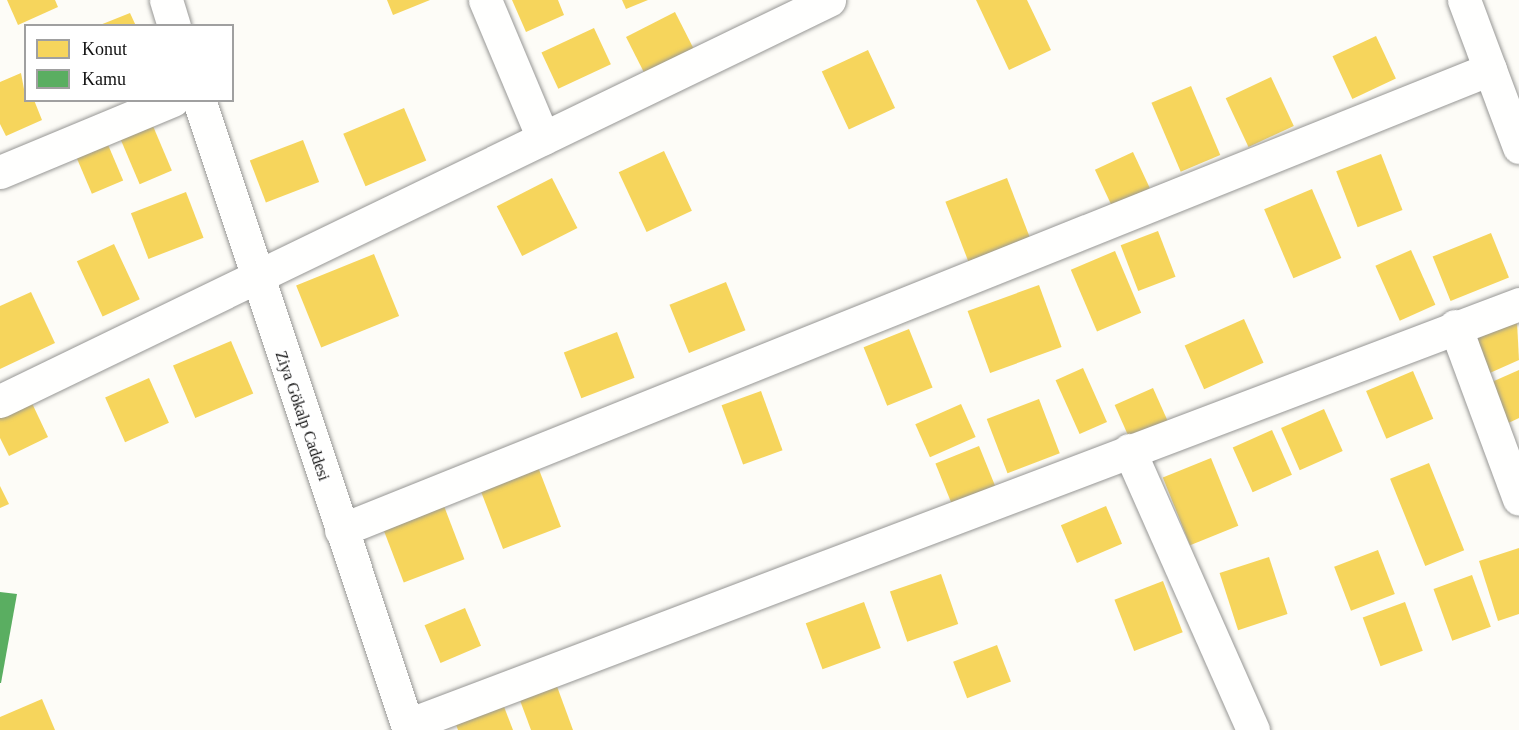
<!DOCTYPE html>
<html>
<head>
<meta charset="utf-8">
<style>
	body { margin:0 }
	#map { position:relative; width:1519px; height:730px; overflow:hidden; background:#fdfcf7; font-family:"Times New Roman",serif }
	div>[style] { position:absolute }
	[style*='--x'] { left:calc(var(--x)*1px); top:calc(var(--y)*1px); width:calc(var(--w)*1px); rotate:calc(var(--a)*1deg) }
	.homes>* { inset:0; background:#f6d55c; transform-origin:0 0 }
	.public>* { inset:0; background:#5aae61 }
	.roads { filter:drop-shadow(0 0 2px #979795) drop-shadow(0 0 2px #979795) }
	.minor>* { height:33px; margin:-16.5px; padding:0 16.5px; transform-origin:16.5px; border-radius:16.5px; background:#fffffe }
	span { translate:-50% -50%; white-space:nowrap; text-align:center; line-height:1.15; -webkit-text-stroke:6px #fff; paint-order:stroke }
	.street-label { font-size:16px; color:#111 }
	.legend { position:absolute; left:24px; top:24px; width:210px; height:78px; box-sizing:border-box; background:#fff; border:2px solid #a0a0a0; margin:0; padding:8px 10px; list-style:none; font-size:18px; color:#111 }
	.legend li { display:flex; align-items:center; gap:12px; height:30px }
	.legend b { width:30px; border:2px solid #a0a0a0 }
</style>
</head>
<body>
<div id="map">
	<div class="homes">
		<div style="clip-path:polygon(7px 0,55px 0,58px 7px,18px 25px)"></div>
		<div style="clip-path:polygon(387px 0,430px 0,393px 15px)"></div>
		<div style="clip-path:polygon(512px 0,558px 0,564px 15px,526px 32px)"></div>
		<div style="clip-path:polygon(622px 0,648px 0,626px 9px)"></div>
		<div style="clip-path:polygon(976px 0,1027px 0,1051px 50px,1009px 70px)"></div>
		<div style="left:675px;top:12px;width:42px;height:55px;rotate:63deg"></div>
		<div style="clip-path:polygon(130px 13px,136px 26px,100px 26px,100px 25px)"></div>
		<div style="left:594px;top:28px;width:40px;height:58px;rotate:65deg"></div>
		<div style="left:1376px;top:36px;width:47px;height:48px;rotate:65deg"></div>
		<div style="left:868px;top:50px;width:64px;height:51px;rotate:65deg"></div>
		<div style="clip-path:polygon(21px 73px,26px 100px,34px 100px,42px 120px,6px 136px,0 124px,0 82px)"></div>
		<div style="left:1271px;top:77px;width:54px;height:50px;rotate:65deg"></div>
		<div style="left:1191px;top:86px;width:75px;height:43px;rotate:67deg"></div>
		<div style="left:404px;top:108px;width:57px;height:66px;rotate:67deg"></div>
		<div style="left:150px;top:119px;width:56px;height:35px;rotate:67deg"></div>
		<div style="left:106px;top:140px;width:44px;height:34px;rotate:67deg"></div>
		<div style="left:303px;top:140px;width:45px;height:57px;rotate:69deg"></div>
		<div style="left:664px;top:151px;width:66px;height:50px;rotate:65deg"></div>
		<div style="left:1133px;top:152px;width:40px;height:42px;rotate:65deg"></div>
		<div style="left:1381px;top:154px;width:60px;height:48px;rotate:69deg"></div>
		<div style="left:552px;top:178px;width:56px;height:62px;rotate:63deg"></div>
		<div style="left:1007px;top:178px;width:64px;height:66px;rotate:69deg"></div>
		<div style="left:1312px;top:189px;width:75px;height:52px;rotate:67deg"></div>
		<div style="left:186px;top:192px;width:49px;height:59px;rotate:69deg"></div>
		<div style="left:1158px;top:231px;width:49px;height:40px;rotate:69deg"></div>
		<div style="left:1491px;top:233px;width:48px;height:63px;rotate:68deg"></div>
		<div style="left:114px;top:244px;width:61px;height:41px;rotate:65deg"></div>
		<div style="left:1411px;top:250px;width:60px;height:39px;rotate:66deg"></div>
		<div style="left:1115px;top:251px;width:67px;height:48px;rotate:67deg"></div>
		<div style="left:374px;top:254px;width:67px;height:84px;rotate:68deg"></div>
		<div style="left:726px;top:282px;width:52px;height:61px;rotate:68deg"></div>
		<div style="left:1039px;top:285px;width:66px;height:76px;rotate:70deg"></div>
		<div style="clip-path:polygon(31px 292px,55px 343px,0 369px,0 306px)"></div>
		<div style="left:1244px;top:319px;width:48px;height:65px;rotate:66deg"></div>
		<div style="clip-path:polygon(1517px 322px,1519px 360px,1483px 376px,1468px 342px)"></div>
		<div style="left:909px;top:329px;width:63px;height:49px;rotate:68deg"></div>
		<div style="left:617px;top:332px;width:49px;height:57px;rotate:69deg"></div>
		<div style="left:231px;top:341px;width:57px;height:63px;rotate:67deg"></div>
		<div style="left:1083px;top:368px;width:59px;height:30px;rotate:66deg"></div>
		<div style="clip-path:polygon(1519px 370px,1519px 418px,1502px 426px,1485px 385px)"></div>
		<div style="left:1413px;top:371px;width:52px;height:51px;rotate:67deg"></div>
		<div style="left:149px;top:378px;width:49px;height:48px;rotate:66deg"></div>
		<div style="left:1153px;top:388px;width:37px;height:42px;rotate:66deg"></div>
		<div style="left:761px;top:391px;width:63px;height:42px;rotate:70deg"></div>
		<div style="clip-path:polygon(30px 399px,48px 437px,9px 456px,0 438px,0 414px)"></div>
		<div style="left:1039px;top:399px;width:58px;height:56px;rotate:69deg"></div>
		<div style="left:961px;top:404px;width:36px;height:50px;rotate:66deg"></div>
		<div style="left:1324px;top:409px;width:46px;height:47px;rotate:66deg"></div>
		<div style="left:1272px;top:430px;width:49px;height:43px;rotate:66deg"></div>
		<div style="left:979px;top:446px;width:48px;height:47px;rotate:68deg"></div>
		<div style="left:1211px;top:458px;width:73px;height:52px;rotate:68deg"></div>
		<div style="left:1429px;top:463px;width:94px;height:42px;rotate:68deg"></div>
		<div style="left:538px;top:467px;width:64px;height:62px;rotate:69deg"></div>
		<div style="clip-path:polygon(0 486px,9px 504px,0 508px)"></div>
		<div style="left:444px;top:506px;width:57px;height:65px;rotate:69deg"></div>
		<div style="left:1106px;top:506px;width:41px;height:49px;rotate:67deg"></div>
		<div style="clip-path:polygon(1519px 548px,1519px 614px,1498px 621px,1479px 561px)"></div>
		<div style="left:1378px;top:550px;width:47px;height:47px;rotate:69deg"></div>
		<div style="left:1269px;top:557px;width:60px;height:52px;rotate:72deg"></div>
		<div style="left:941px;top:574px;width:53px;height:54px;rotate:71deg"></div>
		<div style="left:1472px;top:575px;width:55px;height:41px;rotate:70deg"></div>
		<div style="left:1163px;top:581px;width:55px;height:52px;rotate:69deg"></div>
		<div style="left:864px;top:602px;width:49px;height:62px;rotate:70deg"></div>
		<div style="left:1405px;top:602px;width:52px;height:45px;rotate:70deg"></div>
		<div style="left:465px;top:608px;width:41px;height:44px;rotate:67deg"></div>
		<div style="left:997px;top:645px;width:39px;height:47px;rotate:69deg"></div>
		<div style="clip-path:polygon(555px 681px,573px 730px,531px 730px,518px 695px)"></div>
		<div style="clip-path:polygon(42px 699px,55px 730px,0 730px,0 717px)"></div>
		<div style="clip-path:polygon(501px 699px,513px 730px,458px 730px,454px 719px)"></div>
	</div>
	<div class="public">
		<div style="clip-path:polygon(0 592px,17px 594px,1px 683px,0 683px)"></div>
	</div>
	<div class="roads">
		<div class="minor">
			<div style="--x:166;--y:0;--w:27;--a:73"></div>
			<div style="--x:485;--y:0;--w:150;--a:67.2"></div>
			<div style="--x:1464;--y:0;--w:157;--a:69.5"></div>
			<div style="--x:199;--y:100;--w:664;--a:71.57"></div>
			<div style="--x:0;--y:172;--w:187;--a:-22.6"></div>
			<div style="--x:1455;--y:326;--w:184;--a:69.7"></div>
			<div style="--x:0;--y:401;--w:921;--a:-25.81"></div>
			<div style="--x:1129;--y:450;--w:306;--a:66.1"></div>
			<div style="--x:341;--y:530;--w:1238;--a:-21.86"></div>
			<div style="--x:408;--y:725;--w:1188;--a:-20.75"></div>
		</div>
	</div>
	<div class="street-label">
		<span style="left:302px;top:416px;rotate:71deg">Ziya Gökalp Caddesi</span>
	</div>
	<ul class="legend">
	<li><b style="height:16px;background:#f6d55c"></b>Konut</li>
	<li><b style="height:16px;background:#5aae61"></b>Kamu</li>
	</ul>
</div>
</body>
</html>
